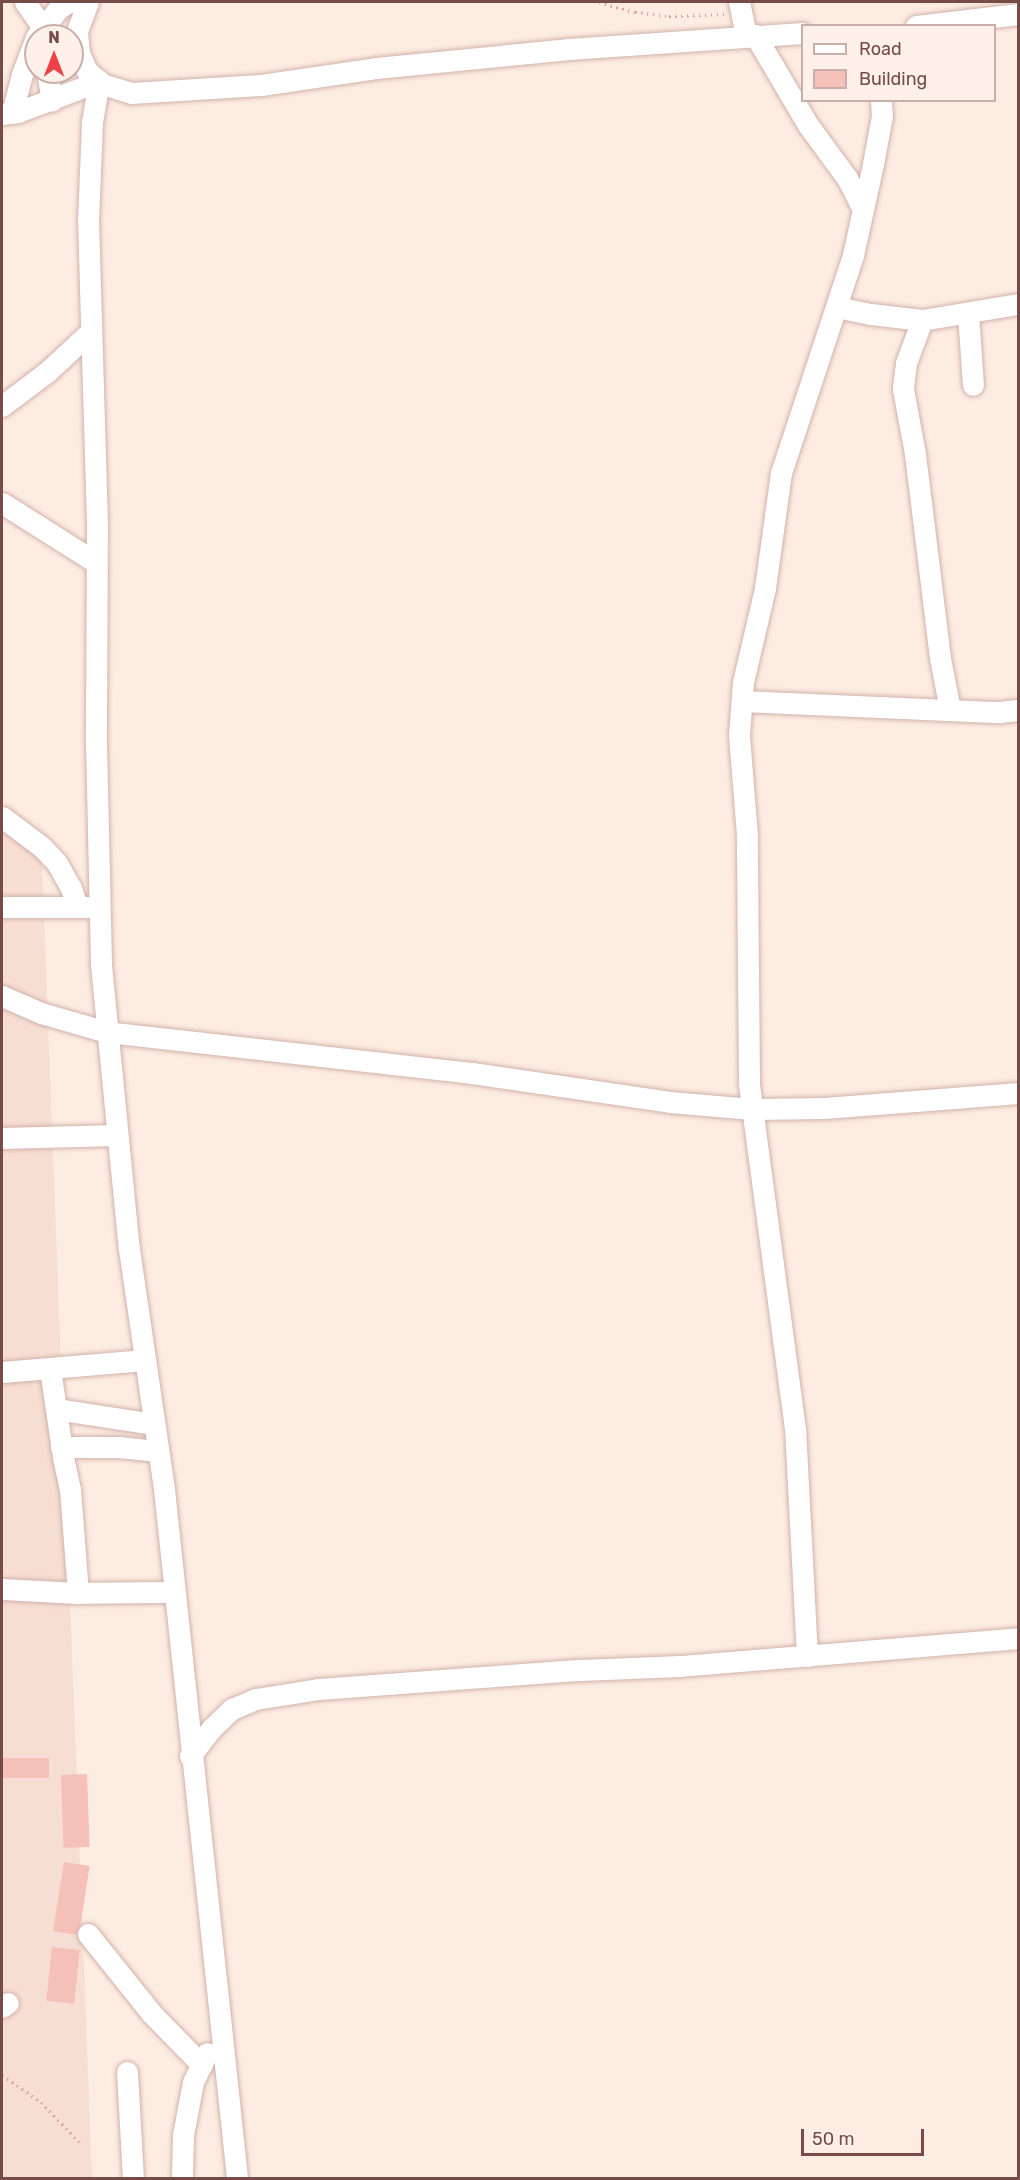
<!DOCTYPE html>
<html>
<head>
<meta charset="utf-8">
<style>
	body { margin:0 }
	#map { position:relative; width:1020px; height:2180px; overflow:hidden; background:#fdece2; font-family:Rubik,sans-serif }
	div>[style] { position:absolute }
	[style*='--x'] { left:calc(var(--x)*1px); top:calc(var(--y)*1px); width:calc(var(--w)*1px); rotate:calc(var(--a)*1deg) }
	.residential>* { inset:0; background:#f7ded3 }
	.building>* { inset:0; background:#f4c0b8; transform-origin:0 0 }
	.path>* { height:3px; margin-top:-1.5px; transform-origin:0; background:repeating-linear-gradient(90deg,#d9a39b 0 1.5px,transparent 0 6px) }
	.roads { filter:drop-shadow(0 0 2px #d1b2ab) drop-shadow(0 0 2px #d1b2ab) }
	.minor>* { height:21px; margin:-10.5px; padding:0 10.5px; transform-origin:10.5px; border-radius:10.5px; background:#fff }
	span { translate:-50% -50%; white-space:nowrap; text-align:center; line-height:1.15; -webkit-text-stroke:4.5px #fff1ea; paint-order:stroke }
	.frame { position:absolute; inset:0; border:3px solid #774b47; pointer-events:none }
	.legend { position:absolute; left:801px; top:24px; width:195px; height:78px; box-sizing:border-box; background:#fff1ea; border:2px solid #c9afa9; margin:0; padding:8px 10px; list-style:none; font-size:18px; color:#774b47 }
	.legend li { display:flex; align-items:center; gap:12px; height:30px }
	.legend b { width:30px; border:2px solid #c9afa9 }
	.north { position:absolute; left:24px; top:24px; width:60px; height:60px; box-sizing:border-box; background:#fff1ea; border:2px solid #c9afa9; border-radius:50%; rotate:0deg; font-size:16px; font-weight:700; line-height:24px; text-align:center; color:#774b47 }
	.north::after { content:''; display:block; margin:auto; width:21px; height:27px; background:#ee4047; clip-path:polygon(50% 0,100% 100%,50% 72%,0 100%) }
	.scale { position:absolute; left:801px; top:2129px; width:123px; height:27px; box-sizing:border-box; border:3px solid #774b47; border-top:0; padding-left:8px; font-size:18px; line-height:21px; white-space:nowrap; color:#774b47; -webkit-text-stroke:4px #fff1ea; paint-order:stroke }
</style>
</head>
<body>
<div id="map">
	<div class="residential">
		<div style="clip-path:polygon(2px 828px,41px 837px,92px 2178px,2px 2178px)"></div>
	</div>
	<div class="building">
		<div style="left:49px;top:1758px;width:20px;height:47px;rotate:90deg"></div>
		<div style="left:87px;top:1774px;width:73px;height:26px;rotate:88deg"></div>
		<div style="left:64px;top:1862px;width:26px;height:70px;rotate:9deg"></div>
		<div style="left:52px;top:1947px;width:28px;height:54px;rotate:6deg"></div>
	</div>
	<div class="path">
		<div style="--x:599;--y:2;--w:37;--a:16"></div>
		<div style="--x:635;--y:12;--w:34;--a:7"></div>
		<div style="--x:669;--y:16;--w:55;--a:-2.1"></div>
		<div style="--x:2;--y:2075;--w:47;--a:34.7"></div>
		<div style="--x:41;--y:2102;--w:57;--a:46.4"></div>
	</div>
	<div class="roads">
		<div class="minor">
			<div style="--x:25;--y:2;--w:32;--a:55"></div>
			<div style="--x:88;--y:2;--w:31;--a:111"></div>
			<div style="--x:77;--y:31;--w:22;--a:85"></div>
			<div style="--x:79;--y:53;--w:20;--a:66"></div>
			<div style="--x:87;--y:71;--w:20;--a:41"></div>
			<div style="--x:102;--y:84;--w:30;--a:17"></div>
			<div style="--x:131;--y:93;--w:130;--a:-3.5"></div>
			<div style="--x:261;--y:85;--w:116;--a:-8.4"></div>
			<div style="--x:376;--y:68;--w:194;--a:-5.6"></div>
			<div style="--x:569;--y:49;--w:234;--a:-3.9"></div>
			<div style="--x:739;--y:2;--w:35;--a:78"></div>
			<div style="--x:916;--y:26;--w:103;--a:-6.7"></div>
			<div style="--x:755;--y:35;--w:104;--a:59.5"></div>
			<div style="--x:808;--y:125;--w:66;--a:53.7"></div>
			<div style="--x:847;--y:178;--w:35;--a:63"></div>
			<div style="--x:37;--y:36;--w:36;--a:-52"></div>
			<div style="--x:59;--y:8;--w:12;--a:-31"></div>
			<div style="--x:47;--y:72;--w:29;--a:80"></div>
			<div style="--x:99;--y:81;--w:42;--a:99.7"></div>
			<div style="--x:92;--y:122;--w:98;--a:92.3"></div>
			<div style="--x:88;--y:220;--w:310;--a:88.3"></div>
			<div style="--x:97;--y:530;--w:213;--a:90.3"></div>
			<div style="--x:96;--y:743;--w:222;--a:88.7"></div>
			<div style="--x:101;--y:965;--w:285;--a:84.4"></div>
			<div style="--x:129;--y:1249;--w:243;--a:81.7"></div>
			<div style="--x:164;--y:1489;--w:693;--a:83.95"></div>
			<div style="--x:12;--y:113;--w:40;--a:-75.6"></div>
			<div style="--x:22;--y:74;--w:40;--a:-69"></div>
			<div style="--x:2;--y:114;--w:16;--a:-7"></div>
			<div style="--x:18;--y:112;--w:87;--a:-20.9"></div>
			<div style="--x:837;--y:307;--w:35;--a:12"></div>
			<div style="--x:871;--y:314;--w:51;--a:6.7"></div>
			<div style="--x:922;--y:320;--w:97;--a:-9.5"></div>
			<div style="--x:968;--y:314;--w:71;--a:86"></div>
			<div style="--x:922;--y:320;--w:46;--a:110.4"></div>
			<div style="--x:906;--y:363;--w:26;--a:97"></div>
			<div style="--x:903;--y:389;--w:66;--a:79.5"></div>
			<div style="--x:915;--y:454;--w:206;--a:83"></div>
			<div style="--x:940;--y:658;--w:53;--a:79.1"></div>
			<div style="--x:2;--y:406;--w:56;--a:-37.1"></div>
			<div style="--x:47;--y:372;--w:59;--a:-42.9"></div>
			<div style="--x:2;--y:503;--w:112;--a:32.3"></div>
			<div style="--x:742;--y:701;--w:257;--a:2.5"></div>
			<div style="--x:999;--y:712;--w:19;--a:-6"></div>
			<div style="--x:2;--y:817;--w:50;--a:36.9"></div>
			<div style="--x:42;--y:847;--w:22;--a:47"></div>
			<div style="--x:57;--y:863;--w:29;--a:61"></div>
			<div style="--x:71;--y:888;--w:20;--a:72"></div>
			<div style="--x:2;--y:907;--w:86;--a:0"></div>
			<div style="--x:2;--y:996;--w:43;--a:23.6"></div>
			<div style="--x:41;--y:1013;--w:69;--a:16.1"></div>
			<div style="--x:107;--y:1032;--w:367;--a:6.4"></div>
			<div style="--x:472;--y:1073;--w:200;--a:8.3"></div>
			<div style="--x:670;--y:1102;--w:82;--a:4.9"></div>
			<div style="--x:752;--y:1109;--w:72;--a:-0.8"></div>
			<div style="--x:824;--y:1108;--w:195;--a:-4.4"></div>
			<div style="--x:2;--y:1138;--w:115;--a:-1.5"></div>
			<div style="--x:50;--y:1369;--w:89;--a:81.6"></div>
			<div style="--x:63;--y:1457;--w:33;--a:78"></div>
			<div style="--x:70;--y:1489;--w:104;--a:85.6"></div>
			<div style="--x:2;--y:1372;--w:143;--a:-4.8"></div>
			<div style="--x:56;--y:1409;--w:98;--a:8.8"></div>
			<div style="--x:61;--y:1447;--w:58;--a:0"></div>
			<div style="--x:119;--y:1447;--w:39;--a:6"></div>
			<div style="--x:2;--y:1589;--w:76;--a:3"></div>
			<div style="--x:78;--y:1593;--w:97;--a:-0.6"></div>
			<div style="--x:807;--y:1656;--w:227;--a:-93"></div>
			<div style="--x:795;--y:1429;--w:349;--a:-97.6"></div>
			<div style="--x:749;--y:1083;--w:248;--a:-90.5"></div>
			<div style="--x:747;--y:835;--w:100;--a:-94.6"></div>
			<div style="--x:739;--y:735;--w:53;--a:-85.7"></div>
			<div style="--x:743;--y:682;--w:97;--a:-76.8"></div>
			<div style="--x:765;--y:588;--w:116;--a:-82.1"></div>
			<div style="--x:781;--y:473;--w:230;--a:-71.7"></div>
			<div style="--x:853;--y:255;--w:93;--a:-77.6"></div>
			<div style="--x:873;--y:164;--w:49;--a:-79.4"></div>
			<div style="--x:882;--y:116;--w:16;--a:-94"></div>
			<div style="--x:190;--y:1756;--w:36;--a:-52"></div>
			<div style="--x:212;--y:1728;--w:28;--a:-44"></div>
			<div style="--x:232;--y:1709;--w:26;--a:-23"></div>
			<div style="--x:256;--y:1699;--w:64;--a:-9"></div>
			<div style="--x:319;--y:1689;--w:262;--a:-4.2"></div>
			<div style="--x:580;--y:1670;--w:100;--a:-2.3"></div>
			<div style="--x:680;--y:1666;--w:339;--a:-4.7"></div>
			<div style="--x:88;--y:1934;--w:102;--a:51.3"></div>
			<div style="--x:152;--y:2014;--w:71;--a:45.6"></div>
			<div style="--x:2;--y:2007;--w:7;--a:-34"></div>
			<div style="--x:127;--y:2072;--w:106;--a:86.8"></div>
			<div style="--x:182;--y:2178;--w:43;--a:-88.7"></div>
			<div style="--x:183;--y:2135;--w:54;--a:-79.3"></div>
			<div style="--x:193;--y:2082;--w:32;--a:-64"></div>
		</div>
	</div>
	<div class="frame"></div>
	<ul class="legend">
	<li><b style="height:8px;background:#fff"></b>Road</li>
	<li><b style="height:16px;background:#f4c0b8"></b>Building</li>
	</ul>
	<div class="north">N</div>
	<div class="scale">50 m</div>
</div>
</body>
</html>
